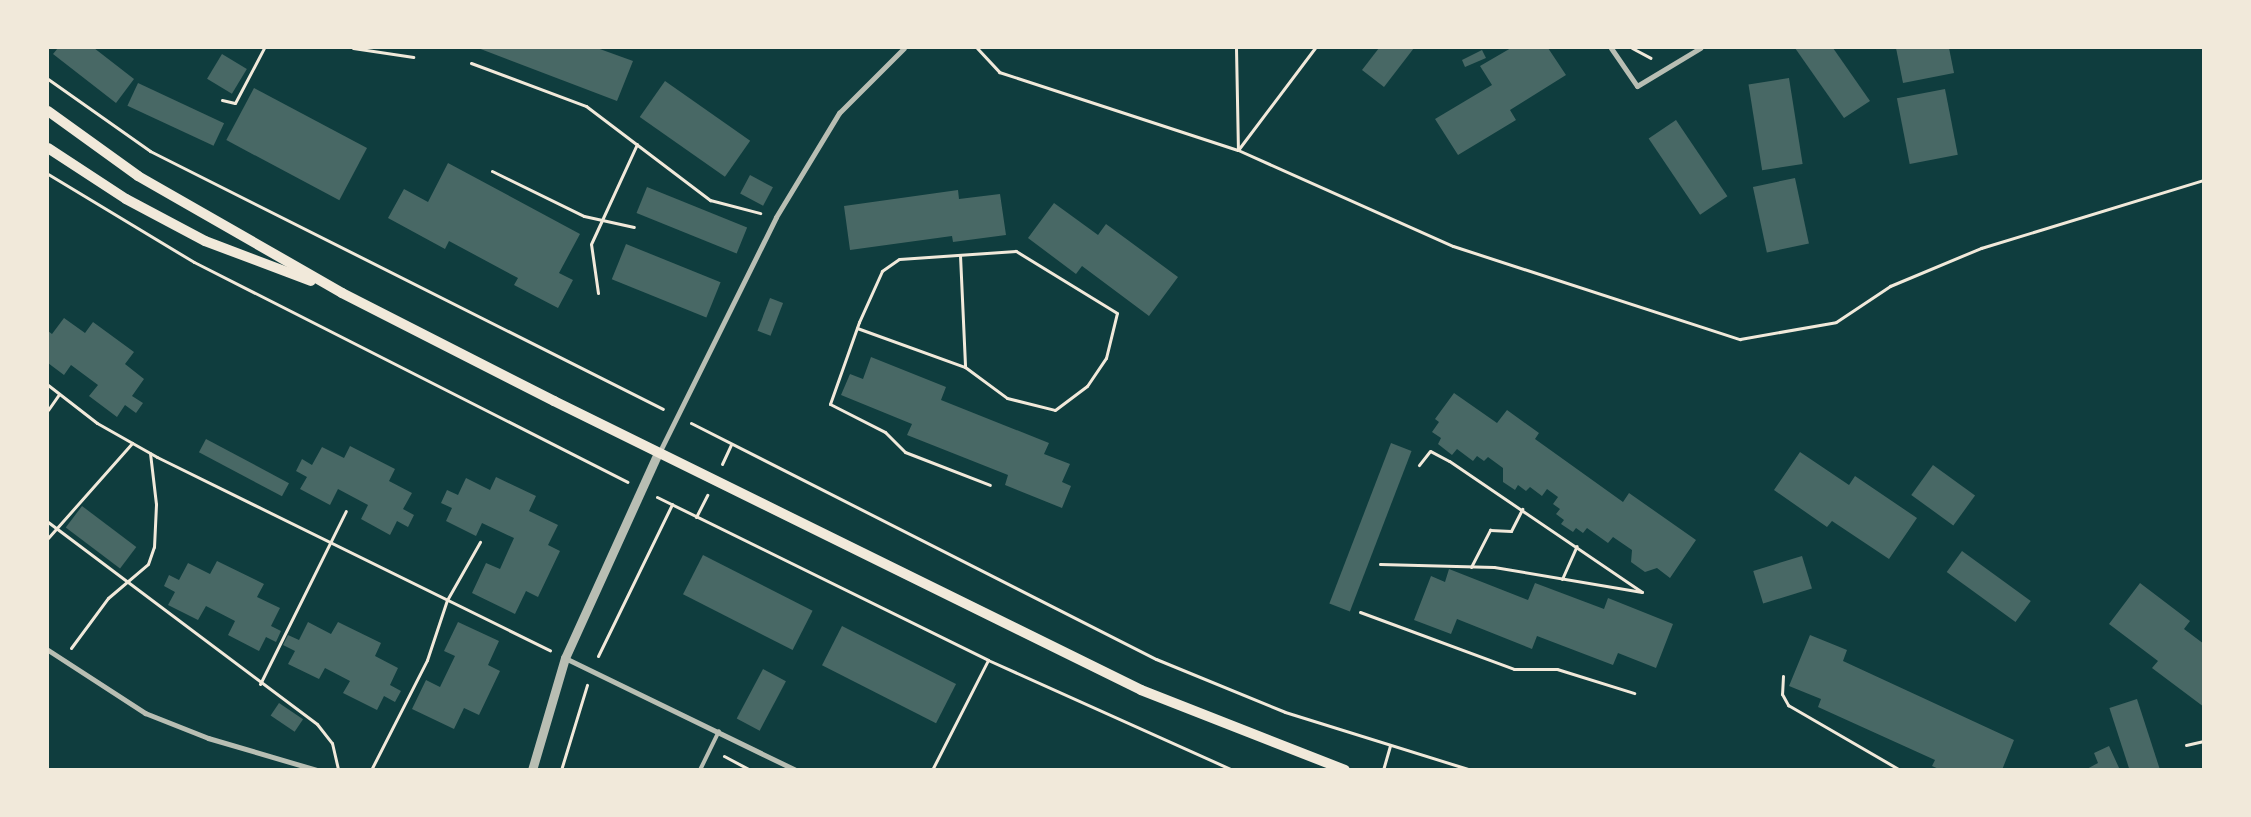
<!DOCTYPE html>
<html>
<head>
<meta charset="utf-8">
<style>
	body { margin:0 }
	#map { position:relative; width:2251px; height:817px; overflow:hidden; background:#0f3d3e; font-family:Inter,sans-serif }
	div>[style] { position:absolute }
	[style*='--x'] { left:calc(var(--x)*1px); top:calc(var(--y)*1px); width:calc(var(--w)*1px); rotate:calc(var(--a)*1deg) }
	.building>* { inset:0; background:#486865; transform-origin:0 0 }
	.path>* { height:3px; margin:-1.5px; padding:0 1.5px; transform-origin:1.5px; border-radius:1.5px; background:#f1e9da }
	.service>* { height:4px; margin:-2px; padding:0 2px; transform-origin:2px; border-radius:2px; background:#b8beb3 }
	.minor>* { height:5px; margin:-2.5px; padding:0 2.5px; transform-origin:2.5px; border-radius:2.5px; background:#b8beb3 }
	.tertiary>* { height:9px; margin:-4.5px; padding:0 4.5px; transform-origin:4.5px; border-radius:4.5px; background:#b8beb3 }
	.secondary>* { height:10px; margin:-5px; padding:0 5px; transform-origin:5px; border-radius:5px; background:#f1e9da }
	span { translate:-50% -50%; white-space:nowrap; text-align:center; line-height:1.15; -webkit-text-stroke:5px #f1e9da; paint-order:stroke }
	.frame { position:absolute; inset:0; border:49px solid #f1e9da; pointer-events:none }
</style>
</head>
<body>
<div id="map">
	<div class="building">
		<div style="clip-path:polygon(58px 48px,94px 48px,134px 79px,116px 103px,53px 54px)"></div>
		<div style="clip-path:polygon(478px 48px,597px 48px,633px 61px,617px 101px)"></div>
		<div style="clip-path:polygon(1379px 48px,1414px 48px,1384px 87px,1362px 70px)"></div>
		<div style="clip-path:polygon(1511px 48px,1548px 48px,1566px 75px,1510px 110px,1516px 120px,1458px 155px,1435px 119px,1492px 85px,1480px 66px)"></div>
		<div style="clip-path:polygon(1795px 48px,1833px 48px,1870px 101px,1844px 118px)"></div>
		<div style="clip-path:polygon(1896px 48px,1949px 48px,1954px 73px,1903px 83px)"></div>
		<div style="clip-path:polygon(1482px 50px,1486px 58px,1465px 67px,1462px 60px)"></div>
		<div style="left:222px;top:54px;width:29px;height:29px;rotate:31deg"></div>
		<div style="left:1789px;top:78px;width:87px;height:41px;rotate:81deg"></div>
		<div style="left:665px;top:81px;width:104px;height:44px;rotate:35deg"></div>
		<div style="left:138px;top:83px;width:95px;height:25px;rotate:25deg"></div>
		<div style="left:254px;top:88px;width:128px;height:59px;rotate:28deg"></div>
		<div style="left:1945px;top:89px;width:67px;height:49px;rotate:79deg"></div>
		<div style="left:1676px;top:120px;width:92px;height:33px;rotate:56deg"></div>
		<div style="clip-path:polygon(448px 163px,580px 234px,559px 273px,573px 280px,558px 308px,514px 285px,518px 278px,449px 241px,445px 249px,388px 218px,404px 189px,428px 202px)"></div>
		<div style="left:750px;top:175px;width:26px;height:21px;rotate:28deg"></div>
		<div style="left:1795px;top:178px;width:67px;height:43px;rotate:78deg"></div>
		<div style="left:647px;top:187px;width:108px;height:28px;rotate:22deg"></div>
		<div style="clip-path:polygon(958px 190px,959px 199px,1000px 194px,1006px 235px,953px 242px,952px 236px,850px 250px,844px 206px)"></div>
		<div style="clip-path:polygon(1054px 203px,1098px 235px,1106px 224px,1178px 277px,1149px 316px,1082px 266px,1076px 274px,1028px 238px)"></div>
		<div style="left:626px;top:244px;width:102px;height:38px;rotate:22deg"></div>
		<div style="left:770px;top:298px;width:14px;height:35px;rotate:21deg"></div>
		<div style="clip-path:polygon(64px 318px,85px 333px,93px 322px,134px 352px,125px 364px,144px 379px,132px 396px,143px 403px,136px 413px,125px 405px,117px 417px,89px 396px,98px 385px,71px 365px,64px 375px,48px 363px,48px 331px,52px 334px)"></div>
		<div style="clip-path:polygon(871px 357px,946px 387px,941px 400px,1049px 443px,1044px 454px,1070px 464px,1062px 482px,1071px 486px,1062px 508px,1005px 485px,1008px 475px,907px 435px,912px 424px,841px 395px,850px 374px,863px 379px)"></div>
		<div style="clip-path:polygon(1454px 393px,1497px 423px,1507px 410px,1539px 433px,1535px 439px,1623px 502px,1629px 493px,1696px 540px,1670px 578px,1657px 568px,1645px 572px,1631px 562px,1632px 550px,1613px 537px,1608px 543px,1587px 528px,1583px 533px,1576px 528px,1573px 532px,1561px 524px,1564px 520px,1556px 514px,1560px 509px,1553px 504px,1558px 497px,1547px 489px,1542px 496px,1530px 487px,1526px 491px,1518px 485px,1515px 490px,1503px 482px,1503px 468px,1488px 457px,1484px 461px,1477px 456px,1473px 461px,1457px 449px,1452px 455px,1438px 444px,1441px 438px,1432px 432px,1439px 422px,1435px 419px)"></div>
		<div style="left:206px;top:439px;width:94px;height:15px;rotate:28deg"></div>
		<div style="left:1391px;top:443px;width:22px;height:172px;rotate:21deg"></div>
		<div style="clip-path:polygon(350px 446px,395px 469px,389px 481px,412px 493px,403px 509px,414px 515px,408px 527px,397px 521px,390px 535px,361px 519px,368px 505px,338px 489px,330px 505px,300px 489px,307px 477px,296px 471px,302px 459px,312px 465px,322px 447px,344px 458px)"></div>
		<div style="clip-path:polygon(1800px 452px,1849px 485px,1855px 476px,1917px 518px,1889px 559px,1832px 521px,1827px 527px,1774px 490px)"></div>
		<div style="left:1933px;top:465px;width:52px;height:37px;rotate:36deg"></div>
		<div style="clip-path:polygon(496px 477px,536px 496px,529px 511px,558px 525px,548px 545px,560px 551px,538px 597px,526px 591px,515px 614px,472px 593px,486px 563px,500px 569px,514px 538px,482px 523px,476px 536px,446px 521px,452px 508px,441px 503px,447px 490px,458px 495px,466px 478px,490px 490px)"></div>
		<div style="left:82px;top:506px;width:68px;height:27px;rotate:37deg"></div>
		<div style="left:1962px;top:551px;width:85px;height:26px;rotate:36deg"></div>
		<div style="left:703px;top:555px;width:123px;height:44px;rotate:27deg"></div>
		<div style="left:1802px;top:556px;width:34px;height:51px;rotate:73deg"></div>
		<div style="clip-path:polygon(217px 561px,264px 584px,257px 597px,280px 608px,271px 626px,281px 631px,276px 642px,266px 637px,259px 651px,228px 635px,235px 621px,206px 606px,198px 620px,168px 605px,175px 592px,164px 586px,169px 575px,179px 580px,188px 563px,210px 574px)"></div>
		<div style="clip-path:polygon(1449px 569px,1528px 600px,1535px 583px,1604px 609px,1608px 598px,1673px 624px,1656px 668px,1618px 653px,1613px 665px,1537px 636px,1532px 649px,1457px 619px,1451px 634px,1414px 620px,1431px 576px,1445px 582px)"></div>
		<div style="clip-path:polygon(2140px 583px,2190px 621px,2184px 629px,2204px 644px,2204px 707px,2152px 668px,2158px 661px,2109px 624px)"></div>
		<div style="clip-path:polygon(308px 622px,331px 634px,338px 622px,381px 643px,375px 656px,398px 668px,390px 685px,401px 691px,395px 702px,384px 696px,377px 710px,343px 693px,350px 681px,325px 668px,319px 679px,288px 664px,295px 651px,283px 645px,288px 635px,299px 640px)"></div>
		<div style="clip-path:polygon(458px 622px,499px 641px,488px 665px,500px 671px,479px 715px,464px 708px,454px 729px,412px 709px,426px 680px,440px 687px,455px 656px,444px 651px)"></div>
		<div style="left:842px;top:626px;width:128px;height:44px;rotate:27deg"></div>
		<div style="clip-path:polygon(1810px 635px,1847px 650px,1843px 661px,2014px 740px,2002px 770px,1941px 770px,1932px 766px,1935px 760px,1818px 707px,1821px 699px,1789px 686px)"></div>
		<div style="left:763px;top:669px;width:26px;height:56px;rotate:28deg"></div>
		<div style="left:2137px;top:699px;width:75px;height:29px;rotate:72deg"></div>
		<div style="left:279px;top:703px;width:29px;height:15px;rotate:34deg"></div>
		<div style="clip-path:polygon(2109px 746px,2120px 770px,2085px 770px,2098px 763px,2094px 753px)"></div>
	</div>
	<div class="path">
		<div style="--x:353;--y:48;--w:61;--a:8.5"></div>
		<div style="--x:977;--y:48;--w:33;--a:47"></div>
		<div style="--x:999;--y:72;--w:251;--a:18.1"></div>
		<div style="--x:1238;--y:150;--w:235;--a:24.1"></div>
		<div style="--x:1453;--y:246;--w:302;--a:18"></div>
		<div style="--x:1740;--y:339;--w:97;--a:-10"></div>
		<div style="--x:1836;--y:322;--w:65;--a:-33.7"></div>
		<div style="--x:1890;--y:286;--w:99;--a:-22.7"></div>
		<div style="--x:1981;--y:248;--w:233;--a:-17"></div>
		<div style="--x:1236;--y:48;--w:101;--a:88.9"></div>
		<div style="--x:1632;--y:48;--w:21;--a:28"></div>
		<div style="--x:471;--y:63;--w:123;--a:20.5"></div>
		<div style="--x:586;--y:106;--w:156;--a:37.2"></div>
		<div style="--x:710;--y:200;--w:52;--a:14.6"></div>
		<div style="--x:48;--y:79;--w:125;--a:35.2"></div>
		<div style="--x:150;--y:151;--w:574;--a:26.7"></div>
		<div style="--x:222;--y:100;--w:13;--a:13"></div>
		<div style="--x:235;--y:103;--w:62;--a:-62.2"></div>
		<div style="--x:1238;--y:150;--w:128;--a:-53"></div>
		<div style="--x:492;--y:171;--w:102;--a:26.1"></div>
		<div style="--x:584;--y:216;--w:51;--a:12.4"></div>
		<div style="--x:48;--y:174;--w:170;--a:31.1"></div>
		<div style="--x:194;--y:262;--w:486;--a:26.9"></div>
		<div style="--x:960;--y:255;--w:112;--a:87.4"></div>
		<div style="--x:598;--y:293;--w:49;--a:-98.1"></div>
		<div style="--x:591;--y:244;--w:110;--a:-65.3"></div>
		<div style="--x:857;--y:328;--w:115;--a:19.9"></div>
		<div style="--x:965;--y:367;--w:52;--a:36.4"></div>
		<div style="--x:1007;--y:398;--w:49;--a:14"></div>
		<div style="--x:1055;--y:410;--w:40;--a:-37"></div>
		<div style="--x:1087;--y:386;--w:34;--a:-56"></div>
		<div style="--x:1106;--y:358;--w:46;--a:-76.3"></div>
		<div style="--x:1117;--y:313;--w:119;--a:-148.5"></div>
		<div style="--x:1016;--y:251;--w:117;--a:176.1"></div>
		<div style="--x:899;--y:259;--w:21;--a:145"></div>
		<div style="--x:882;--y:271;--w:56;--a:114.3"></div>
		<div style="--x:859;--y:322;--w:87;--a:109.5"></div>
		<div style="--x:830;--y:404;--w:62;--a:27"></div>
		<div style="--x:885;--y:432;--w:28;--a:45"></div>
		<div style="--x:905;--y:452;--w:91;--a:21.2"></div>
		<div style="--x:48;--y:385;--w:62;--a:37.8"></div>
		<div style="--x:97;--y:423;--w:69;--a:29.5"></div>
		<div style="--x:157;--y:457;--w:438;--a:26.2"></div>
		<div style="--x:48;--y:410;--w:19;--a:-55"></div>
		<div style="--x:691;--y:423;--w:521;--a:26.91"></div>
		<div style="--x:1156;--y:659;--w:139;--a:22.3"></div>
		<div style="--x:1285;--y:712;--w:195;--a:17.3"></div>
		<div style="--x:722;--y:464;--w:21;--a:-65"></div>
		<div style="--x:657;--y:497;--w:369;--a:26.2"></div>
		<div style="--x:988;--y:660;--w:269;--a:24.2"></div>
		<div style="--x:696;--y:517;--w:25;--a:-63"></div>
		<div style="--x:48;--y:522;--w:336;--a:36.9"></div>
		<div style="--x:317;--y:724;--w:24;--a:52"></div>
		<div style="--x:332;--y:743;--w:28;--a:77"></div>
		<div style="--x:48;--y:538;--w:127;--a:-48.5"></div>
		<div style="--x:1380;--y:564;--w:114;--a:1.5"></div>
		<div style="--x:1494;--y:567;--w:150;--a:9.6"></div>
		<div style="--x:1642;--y:592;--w:233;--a:-145.8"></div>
		<div style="--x:1449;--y:461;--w:21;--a:-152"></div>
		<div style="--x:1430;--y:451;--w:18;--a:128"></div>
		<div style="--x:1471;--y:567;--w:42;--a:-62.8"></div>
		<div style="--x:1490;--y:530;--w:21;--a:3"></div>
		<div style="--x:1511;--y:531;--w:25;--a:-63"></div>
		<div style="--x:1562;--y:579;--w:36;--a:-66"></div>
		<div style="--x:1360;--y:612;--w:164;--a:20.3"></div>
		<div style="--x:1514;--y:669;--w:43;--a:0"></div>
		<div style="--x:1557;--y:669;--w:81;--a:17.3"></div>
		<div style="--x:71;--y:648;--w:62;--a:-53.5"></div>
		<div style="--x:108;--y:598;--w:52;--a:-40.4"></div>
		<div style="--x:148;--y:564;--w:18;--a:-71"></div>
		<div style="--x:154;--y:547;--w:43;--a:-87.3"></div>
		<div style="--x:156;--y:504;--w:51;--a:-96.7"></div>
		<div style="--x:598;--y:656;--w:169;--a:-64"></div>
		<div style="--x:1783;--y:676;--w:18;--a:93"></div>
		<div style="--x:1782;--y:694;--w:13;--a:61"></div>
		<div style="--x:1788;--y:705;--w:129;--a:30.1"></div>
		<div style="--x:260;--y:684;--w:193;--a:-63.6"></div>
		<div style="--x:2186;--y:745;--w:18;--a:-13"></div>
		<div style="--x:724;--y:756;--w:30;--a:28"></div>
		<div style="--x:371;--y:770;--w:123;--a:-63"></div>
		<div style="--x:427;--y:660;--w:63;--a:-71.6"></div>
		<div style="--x:447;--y:600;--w:67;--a:-60.4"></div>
		<div style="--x:561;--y:770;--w:89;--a:-73"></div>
		<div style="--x:932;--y:770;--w:123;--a:-63"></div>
		<div style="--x:1383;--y:770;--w:26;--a:-74"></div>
	</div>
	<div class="service">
		<div style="--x:700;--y:770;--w:43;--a:-64"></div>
	</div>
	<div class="minor">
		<div style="--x:1611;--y:48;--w:46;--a:55.6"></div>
		<div style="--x:1637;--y:86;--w:74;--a:-31.1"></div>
		<div style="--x:659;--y:453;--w:263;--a:-63.6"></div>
		<div style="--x:776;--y:217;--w:122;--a:-58.8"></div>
		<div style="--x:839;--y:113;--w:92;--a:-45"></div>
		<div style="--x:48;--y:650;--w:116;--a:33"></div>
		<div style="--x:145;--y:713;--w:68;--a:21.6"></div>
		<div style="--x:208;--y:738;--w:114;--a:16.4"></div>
		<div style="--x:565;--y:658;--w:257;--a:25.9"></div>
	</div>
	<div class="tertiary">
		<div style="--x:532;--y:770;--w:117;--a:-73.6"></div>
		<div style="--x:565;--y:658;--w:225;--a:-65.6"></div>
	</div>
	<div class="secondary">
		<div style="--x:48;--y:111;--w:111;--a:35.8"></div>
		<div style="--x:138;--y:176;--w:235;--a:29.8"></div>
		<div style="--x:342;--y:293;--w:238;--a:27"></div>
		<div style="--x:554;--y:401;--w:654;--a:26.21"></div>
		<div style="--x:1141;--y:690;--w:219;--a:21.4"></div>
		<div style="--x:48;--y:148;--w:93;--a:33.2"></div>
		<div style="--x:126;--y:199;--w:89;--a:28"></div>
		<div style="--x:205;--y:241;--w:113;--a:20.7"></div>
	</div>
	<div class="frame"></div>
</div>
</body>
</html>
